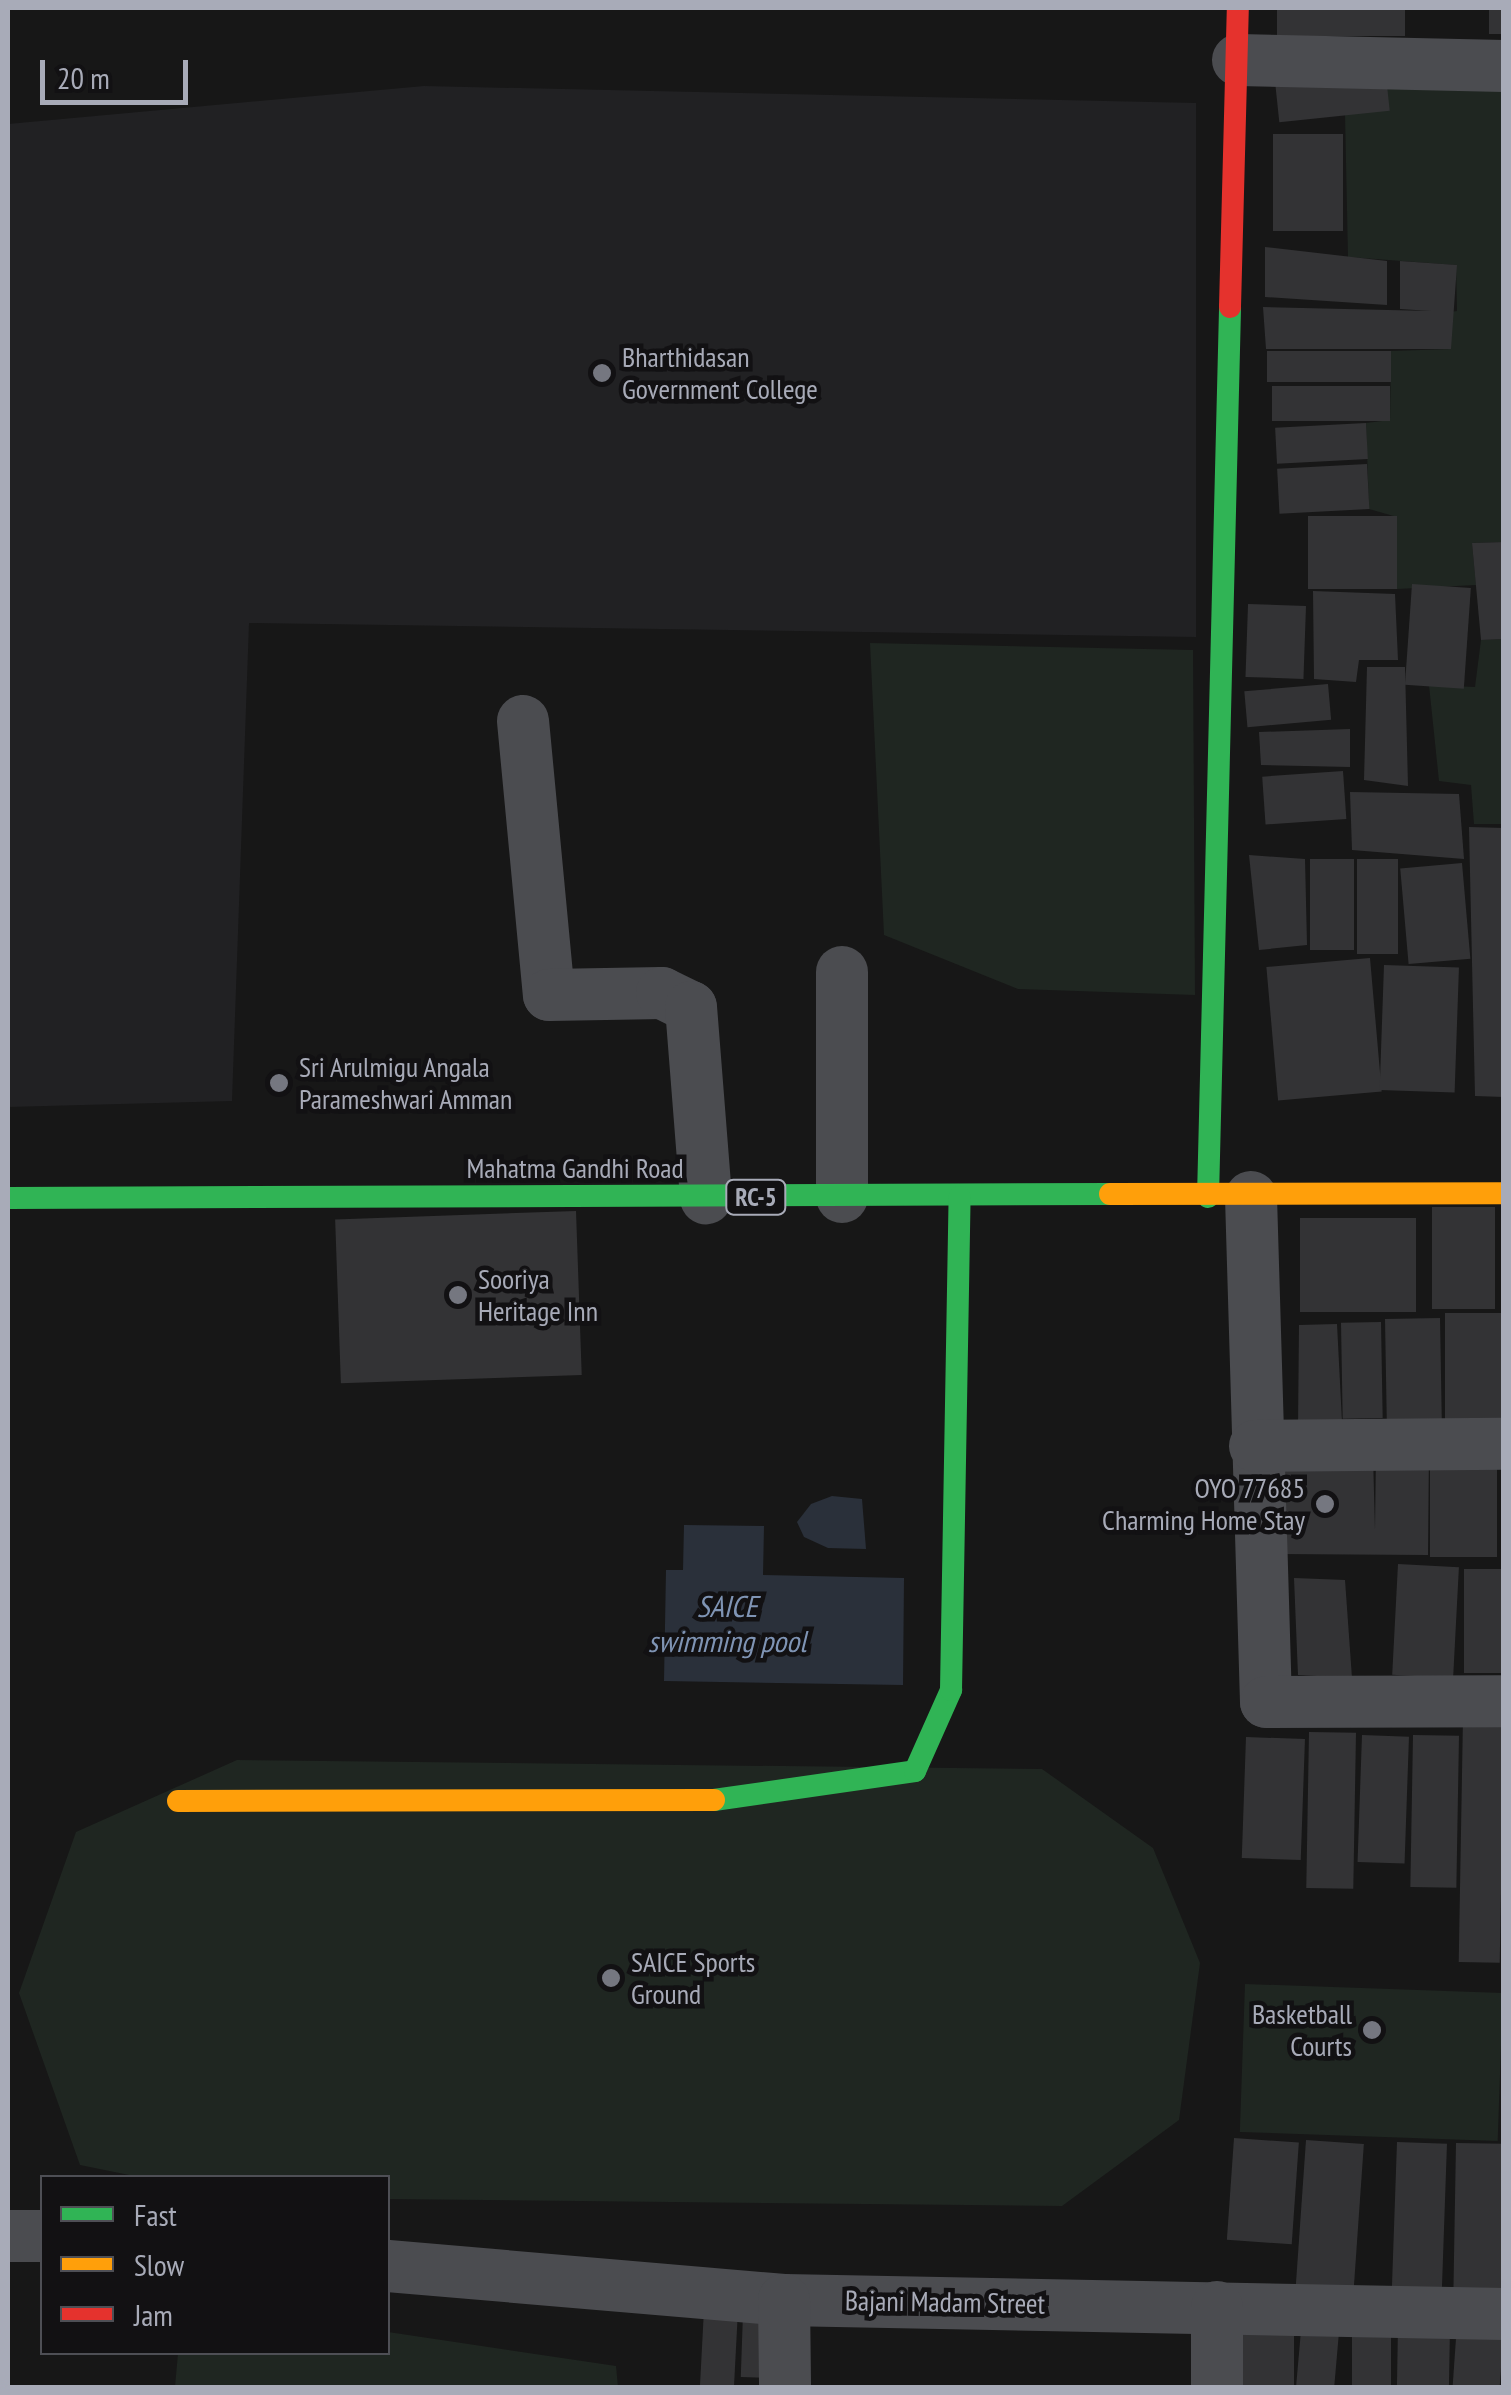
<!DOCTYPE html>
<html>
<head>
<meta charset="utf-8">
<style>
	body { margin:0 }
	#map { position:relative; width:1511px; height:2395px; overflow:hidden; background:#171717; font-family:"PT Sans Narrow",sans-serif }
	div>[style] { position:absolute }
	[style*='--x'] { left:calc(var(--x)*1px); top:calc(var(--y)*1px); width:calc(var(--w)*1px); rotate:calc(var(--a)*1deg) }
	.built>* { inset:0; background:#212123 }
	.green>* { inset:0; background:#1f2621; transform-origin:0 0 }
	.water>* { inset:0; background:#2a303a }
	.building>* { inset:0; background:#333335; transform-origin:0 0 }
	.street>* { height:52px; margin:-26px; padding:0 26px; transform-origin:26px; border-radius:26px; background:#4b4c50 }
	.fast>* { height:22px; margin:-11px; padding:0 11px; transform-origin:11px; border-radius:11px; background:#30b455 }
	.slow>* { height:22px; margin:-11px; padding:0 11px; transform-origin:11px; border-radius:11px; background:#ff9f0a }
	.jam>* { height:22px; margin:-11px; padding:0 11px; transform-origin:11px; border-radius:11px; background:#e5322d }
	.dots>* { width:28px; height:28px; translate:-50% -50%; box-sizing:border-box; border:5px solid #121113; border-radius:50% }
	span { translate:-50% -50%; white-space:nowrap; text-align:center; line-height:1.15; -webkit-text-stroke:9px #121113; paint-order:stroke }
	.shield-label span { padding:2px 8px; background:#121113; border:2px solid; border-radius:8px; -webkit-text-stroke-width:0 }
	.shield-label { font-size:25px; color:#a8abb8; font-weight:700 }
	.poi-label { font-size:28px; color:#a8abb8 }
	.left { translate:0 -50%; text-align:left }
	.right { translate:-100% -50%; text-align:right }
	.street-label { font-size:28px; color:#a8abb8 }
	.water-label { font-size:30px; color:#7f94b4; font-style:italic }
	.frame { position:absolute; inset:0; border:10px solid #a8abb8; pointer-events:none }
	.legend { position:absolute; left:40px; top:2175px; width:350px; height:180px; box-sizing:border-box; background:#121113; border:2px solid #4e4f55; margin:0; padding:12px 18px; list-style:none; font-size:30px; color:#a8abb8 }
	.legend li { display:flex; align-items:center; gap:20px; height:50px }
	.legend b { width:50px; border:2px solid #4e4f55 }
	.scale { position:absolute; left:40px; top:60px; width:148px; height:45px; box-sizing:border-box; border:5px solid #a8abb8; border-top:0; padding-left:12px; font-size:30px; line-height:35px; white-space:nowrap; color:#a8abb8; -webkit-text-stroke:8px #121113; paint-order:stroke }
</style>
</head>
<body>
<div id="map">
	<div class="built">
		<div style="clip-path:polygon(424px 86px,1196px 103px,1196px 637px,249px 623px,232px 1101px,8px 1107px,8px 124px)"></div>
	</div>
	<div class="green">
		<div style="clip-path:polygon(1385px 66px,1503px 69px,1503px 542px,1472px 543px,1476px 585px,1397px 589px,1397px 517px,1369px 509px,1366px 423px,1390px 420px,1391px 351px,1450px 349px,1450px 312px,1457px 311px,1456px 265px,1348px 257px,1345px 114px)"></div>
		<div style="clip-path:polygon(1503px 639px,1503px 824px,1474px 824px,1471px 785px,1439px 781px,1429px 685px,1475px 687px,1481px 640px)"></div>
		<div style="clip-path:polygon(870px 643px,1193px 650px,1195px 995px,1018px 989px,884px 935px)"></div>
		<div style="clip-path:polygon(237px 1760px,1042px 1769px,1153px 1848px,1200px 1963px,1179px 2120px,1062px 2206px,388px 2199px,388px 2178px,139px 2177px,80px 2165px,19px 1993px,76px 1832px)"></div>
		<div style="left:1245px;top:1984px;width:258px;height:148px;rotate:2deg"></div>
		<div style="clip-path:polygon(388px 2332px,616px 2366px,618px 2387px,175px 2387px,178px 2353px,388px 2352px)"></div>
	</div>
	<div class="water">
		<div style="clip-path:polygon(832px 1496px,862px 1499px,866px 1549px,828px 1548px,804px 1537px,797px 1522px,811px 1504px)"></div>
		<div style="clip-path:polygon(684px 1525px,764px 1526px,763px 1575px,904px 1578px,903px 1685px,664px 1681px,666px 1570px,683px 1570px)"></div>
	</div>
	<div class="building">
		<div style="left:1277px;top:8px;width:128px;height:28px"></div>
		<div style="left:1489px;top:8px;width:15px;height:26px"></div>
		<div style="left:1385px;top:66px;width:45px;height:111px;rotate:84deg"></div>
		<div style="left:1273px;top:134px;width:70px;height:97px"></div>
		<div style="clip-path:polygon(1265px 247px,1387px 261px,1387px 305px,1265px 297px)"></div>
		<div style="clip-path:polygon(1400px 261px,1457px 265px,1451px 349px,1266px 349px,1263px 307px,1431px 311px,1400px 309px)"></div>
		<div style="left:1391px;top:351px;width:31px;height:124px;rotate:90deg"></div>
		<div style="left:1390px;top:386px;width:35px;height:118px;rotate:90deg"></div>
		<div style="left:1366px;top:423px;width:36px;height:91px;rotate:87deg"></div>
		<div style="left:1367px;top:464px;width:45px;height:90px;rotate:87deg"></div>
		<div style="left:1397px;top:516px;width:73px;height:89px;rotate:90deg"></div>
		<div style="clip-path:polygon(1504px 542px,1504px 639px,1481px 640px,1472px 543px)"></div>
		<div style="left:1412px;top:584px;width:59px;height:101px;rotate:4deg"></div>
		<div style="clip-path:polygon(1313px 591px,1395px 594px,1398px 660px,1359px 660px,1356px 682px,1314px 679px)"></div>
		<div style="left:1306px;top:606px;width:73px;height:58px;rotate:92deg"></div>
		<div style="clip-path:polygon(1367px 667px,1405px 667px,1408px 786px,1364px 780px)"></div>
		<div style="left:1328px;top:684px;width:36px;height:84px;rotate:85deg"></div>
		<div style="clip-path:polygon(1350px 729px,1350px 767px,1261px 765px,1259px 732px)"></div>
		<div style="left:1343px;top:771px;width:48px;height:81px;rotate:86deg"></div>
		<div style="clip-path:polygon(1350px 792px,1459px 794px,1464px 859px,1352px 850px)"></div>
		<div style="clip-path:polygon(1469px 827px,1504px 828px,1504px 1097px,1475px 1096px)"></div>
		<div style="clip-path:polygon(1249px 855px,1305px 859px,1307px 945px,1259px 950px)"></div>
		<div style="left:1310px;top:859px;width:44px;height:91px"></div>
		<div style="left:1357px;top:859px;width:41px;height:95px"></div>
		<div style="left:1462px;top:863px;width:96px;height:62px;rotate:85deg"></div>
		<div style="left:1370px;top:958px;width:134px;height:104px;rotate:85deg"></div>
		<div style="left:1384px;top:965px;width:75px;height:125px;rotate:2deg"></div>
		<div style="left:1432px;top:1207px;width:63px;height:102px"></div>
		<div style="left:576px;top:1211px;width:164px;height:241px;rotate:88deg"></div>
		<div style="left:1416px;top:1218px;width:94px;height:116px;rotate:90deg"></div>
		<div style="left:1504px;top:1313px;width:110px;height:59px;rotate:90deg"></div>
		<div style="left:1440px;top:1318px;width:106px;height:55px;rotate:89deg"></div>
		<div style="left:1381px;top:1322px;width:96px;height:40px;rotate:89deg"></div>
		<div style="clip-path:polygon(1337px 1324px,1342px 1422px,1298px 1428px,1299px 1325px)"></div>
		<div style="left:1497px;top:1448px;width:109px;height:67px;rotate:90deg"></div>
		<div style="clip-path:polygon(1376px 1450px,1429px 1450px,1428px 1555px,1278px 1554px,1274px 1452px,1373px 1455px,1375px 1530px)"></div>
		<div style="left:1398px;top:1564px;width:61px;height:111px;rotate:3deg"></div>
		<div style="left:1464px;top:1569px;width:40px;height:104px"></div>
		<div style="clip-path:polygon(1294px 1578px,1345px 1580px,1352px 1678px,1298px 1675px)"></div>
		<div style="left:1463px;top:1717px;width:41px;height:245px;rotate:1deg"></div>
		<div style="left:1309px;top:1732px;width:47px;height:156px;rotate:1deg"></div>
		<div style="left:1362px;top:1735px;width:47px;height:127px;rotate:2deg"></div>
		<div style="left:1413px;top:1735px;width:46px;height:152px;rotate:1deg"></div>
		<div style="left:1246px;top:1737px;width:59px;height:121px;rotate:2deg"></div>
		<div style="left:1234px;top:2138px;width:65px;height:102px;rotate:4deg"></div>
		<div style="left:1306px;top:2140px;width:58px;height:153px;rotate:4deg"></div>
		<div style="left:1397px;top:2142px;width:50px;height:153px;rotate:2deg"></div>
		<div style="left:1456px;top:2143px;width:48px;height:161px;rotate:1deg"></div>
		<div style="left:704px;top:2309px;width:34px;height:76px;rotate:3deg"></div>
		<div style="left:743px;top:2313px;width:31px;height:64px;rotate:2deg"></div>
		<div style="left:1233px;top:2319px;width:61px;height:69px"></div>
		<div style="left:1302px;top:2319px;width:38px;height:69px;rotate:5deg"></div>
		<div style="left:1352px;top:2324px;width:39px;height:64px"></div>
		<div style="left:1457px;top:2324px;width:47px;height:64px;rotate:4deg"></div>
		<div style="left:1398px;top:2326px;width:52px;height:62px;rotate:1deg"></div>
	</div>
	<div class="street">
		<div style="--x:1238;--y:60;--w:266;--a:1.3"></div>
		<div style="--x:523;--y:721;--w:275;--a:84.6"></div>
		<div style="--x:549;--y:995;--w:113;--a:-1"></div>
		<div style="--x:662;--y:993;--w:32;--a:26"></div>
		<div style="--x:691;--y:1007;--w:192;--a:85.5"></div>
		<div style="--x:842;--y:1197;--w:225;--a:-90"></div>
		<div style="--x:1251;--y:1197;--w:505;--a:88.3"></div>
		<div style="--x:1266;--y:1702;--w:238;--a:-0.2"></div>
		<div style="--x:1255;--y:1446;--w:249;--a:-0.5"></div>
		<div style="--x:8;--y:2236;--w:34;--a:0"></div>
		<div style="--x:388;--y:2266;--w:397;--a:4.9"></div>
		<div style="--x:784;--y:2300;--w:720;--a:1.11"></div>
		<div style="--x:784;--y:2300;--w:88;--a:89.3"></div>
		<div style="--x:1217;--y:2388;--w:81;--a:-90"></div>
	</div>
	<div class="fast">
		<div style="--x:1208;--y:1197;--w:890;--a:-88.58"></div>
		<div style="--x:8;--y:1198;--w:1102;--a:-0.21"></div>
		<div style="--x:714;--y:1800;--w:203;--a:-8.2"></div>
		<div style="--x:915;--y:1771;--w:89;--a:-66"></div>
		<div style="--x:951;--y:1690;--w:493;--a:-89"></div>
	</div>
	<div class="slow">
		<div style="--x:1110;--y:1194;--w:394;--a:-0.1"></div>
		<div style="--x:178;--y:1801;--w:536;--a:-0.11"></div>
	</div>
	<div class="jam">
		<div style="--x:1230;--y:307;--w:299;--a:-88.5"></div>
	</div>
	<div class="dots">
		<div style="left:602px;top:373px;background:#757780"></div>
		<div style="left:279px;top:1083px;background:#757780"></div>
		<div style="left:458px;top:1295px;background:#757780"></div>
		<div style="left:1325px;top:1504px;background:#757780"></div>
		<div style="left:611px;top:1978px;background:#757780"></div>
		<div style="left:1372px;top:2030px;background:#757780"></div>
	</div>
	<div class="shield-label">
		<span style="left:756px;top:1197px">RC-5</span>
	</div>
	<div class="poi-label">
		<span class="left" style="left:622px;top:373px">Bharthidasan<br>Government College</span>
		<span class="left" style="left:299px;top:1083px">Sri Arulmigu Angala<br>Parameshwari Amman</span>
		<span class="left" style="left:478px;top:1295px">Sooriya<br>Heritage Inn</span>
		<span class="right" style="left:1305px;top:1504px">OYO 77685<br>Charming Home Stay</span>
		<span class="left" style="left:631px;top:1978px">SAICE Sports<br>Ground</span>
		<span class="right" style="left:1352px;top:2030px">Basketball<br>Courts</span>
	</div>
	<div class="street-label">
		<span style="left:575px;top:1168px">Mahatma Gandhi Road</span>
		<span style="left:945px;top:2302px;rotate:1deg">Bajani Madam Street</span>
	</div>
	<div class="water-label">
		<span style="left:727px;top:1623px">SAICE<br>swimming pool</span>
	</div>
	<div class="frame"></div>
	<ul class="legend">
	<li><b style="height:12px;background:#30b455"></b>Fast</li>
	<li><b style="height:12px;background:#ff9f0a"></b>Slow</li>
	<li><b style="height:12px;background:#e5322d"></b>Jam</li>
	</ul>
	<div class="scale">20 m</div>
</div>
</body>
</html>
